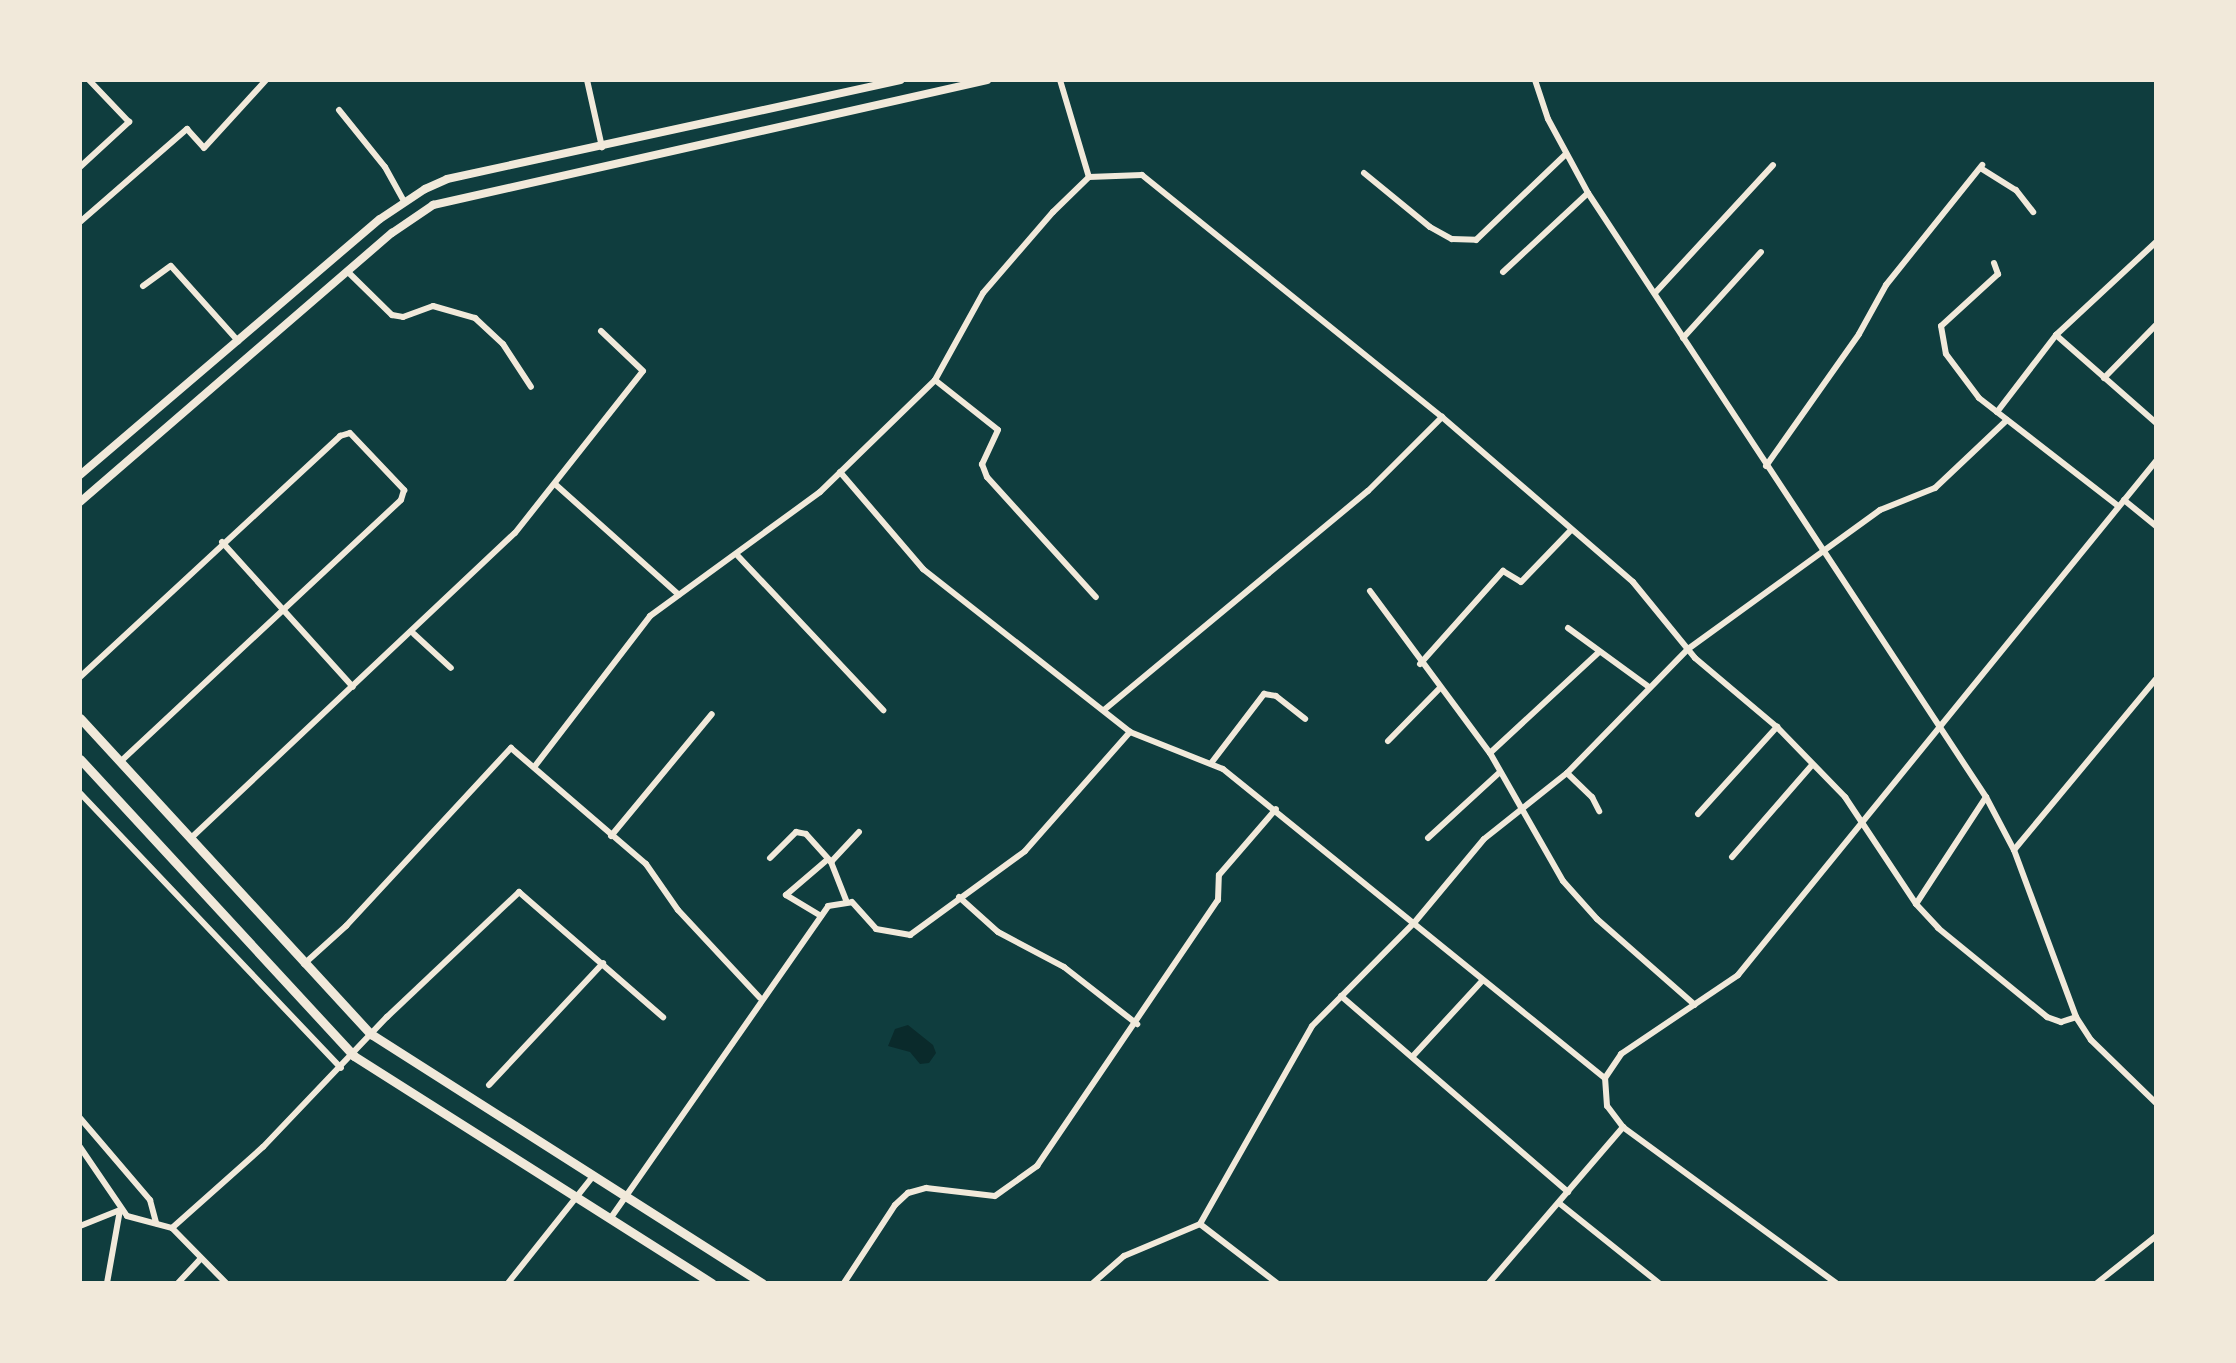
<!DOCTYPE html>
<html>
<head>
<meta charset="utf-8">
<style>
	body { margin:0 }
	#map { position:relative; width:2236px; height:1363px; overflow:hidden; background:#0f3d3e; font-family:Spectral,serif }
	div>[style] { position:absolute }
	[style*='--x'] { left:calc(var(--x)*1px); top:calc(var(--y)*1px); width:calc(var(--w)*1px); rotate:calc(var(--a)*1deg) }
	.water>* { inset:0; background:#0a2a2b }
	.minor>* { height:6px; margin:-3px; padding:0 3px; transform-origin:3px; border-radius:3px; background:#f1e9da }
	.secondary>* { height:8px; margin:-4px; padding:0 4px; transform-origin:4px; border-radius:4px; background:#f1e9da }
	.primary>* { height:9px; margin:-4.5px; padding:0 4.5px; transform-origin:4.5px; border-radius:4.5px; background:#f1e9da }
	span { translate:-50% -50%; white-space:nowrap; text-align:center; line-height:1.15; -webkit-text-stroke:6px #f1e9da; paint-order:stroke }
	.frame { position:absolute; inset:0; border:82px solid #f1e9da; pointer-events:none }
</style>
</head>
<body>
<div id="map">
	<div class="water">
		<div style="clip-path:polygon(908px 1025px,933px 1045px,936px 1053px,929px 1063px,920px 1064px,910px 1052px,888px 1046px,895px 1029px)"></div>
	</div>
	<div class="minor">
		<div style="--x:587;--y:80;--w:69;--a:77.4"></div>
		<div style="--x:1060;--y:80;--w:101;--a:73.4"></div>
		<div style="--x:1535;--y:80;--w:41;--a:71.6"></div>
		<div style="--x:1548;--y:119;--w:84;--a:61.6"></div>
		<div style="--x:1588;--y:193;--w:723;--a:56.62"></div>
		<div style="--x:1986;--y:797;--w:60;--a:62.2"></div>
		<div style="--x:2014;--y:850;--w:178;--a:69.6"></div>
		<div style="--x:2076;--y:1017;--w:27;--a:57"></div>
		<div style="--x:2091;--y:1040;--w:91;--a:44.1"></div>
		<div style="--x:339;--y:110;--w:73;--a:51.1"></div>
		<div style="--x:385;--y:167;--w:39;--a:61"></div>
		<div style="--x:80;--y:167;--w:67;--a:-42.6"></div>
		<div style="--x:129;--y:122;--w:58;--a:-133.6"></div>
		<div style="--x:1982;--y:169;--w:40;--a:32"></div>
		<div style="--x:2016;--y:190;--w:28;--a:52"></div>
		<div style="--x:1364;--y:173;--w:85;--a:39.3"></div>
		<div style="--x:1430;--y:227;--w:25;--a:29"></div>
		<div style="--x:1452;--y:239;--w:24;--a:2"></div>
		<div style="--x:1476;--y:240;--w:123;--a:-43.7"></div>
		<div style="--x:80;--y:222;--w:142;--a:-41"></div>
		<div style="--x:187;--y:129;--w:25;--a:48"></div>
		<div style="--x:204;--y:148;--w:92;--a:-47.6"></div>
		<div style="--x:1994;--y:263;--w:12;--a:70"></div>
		<div style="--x:1998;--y:274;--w:77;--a:137.6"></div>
		<div style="--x:1941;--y:326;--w:28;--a:80"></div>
		<div style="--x:1946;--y:354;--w:55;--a:53.1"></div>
		<div style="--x:1979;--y:398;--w:176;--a:37.8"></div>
		<div style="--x:347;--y:271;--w:63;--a:44.4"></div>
		<div style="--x:392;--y:315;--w:11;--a:10"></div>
		<div style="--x:403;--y:317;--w:32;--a:-20"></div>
		<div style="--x:433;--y:306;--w:44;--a:15.9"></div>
		<div style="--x:475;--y:318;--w:38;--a:43"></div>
		<div style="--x:503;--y:344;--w:51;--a:56.9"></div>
		<div style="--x:1503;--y:272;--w:116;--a:-42.9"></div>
		<div style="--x:143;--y:286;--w:34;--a:-36"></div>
		<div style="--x:171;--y:266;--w:101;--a:48.2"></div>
		<div style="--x:1655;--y:293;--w:174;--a:-47.3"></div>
		<div style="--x:2056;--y:335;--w:133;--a:41.3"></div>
		<div style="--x:1683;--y:338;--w:116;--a:-47.8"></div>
		<div style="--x:2104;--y:378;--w:74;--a:-45.5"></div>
		<div style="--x:935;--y:380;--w:80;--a:38.4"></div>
		<div style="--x:998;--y:430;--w:38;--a:115"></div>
		<div style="--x:982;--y:464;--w:14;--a:69"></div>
		<div style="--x:987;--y:477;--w:162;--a:47.8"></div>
		<div style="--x:1997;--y:412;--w:97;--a:-52.5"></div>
		<div style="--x:2056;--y:335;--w:137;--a:-42.9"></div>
		<div style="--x:1766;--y:466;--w:161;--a:-54.8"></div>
		<div style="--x:1859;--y:334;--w:56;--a:-61.1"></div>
		<div style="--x:1886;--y:285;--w:154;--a:-51.3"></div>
		<div style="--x:840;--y:472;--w:128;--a:49.4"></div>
		<div style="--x:923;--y:569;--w:263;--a:38.2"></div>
		<div style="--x:1130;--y:732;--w:100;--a:21.7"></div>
		<div style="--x:1223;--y:769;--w:491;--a:39"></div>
		<div style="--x:555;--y:484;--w:166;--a:41.8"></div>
		<div style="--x:2124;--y:500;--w:41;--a:39.1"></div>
		<div style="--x:222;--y:542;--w:195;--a:47.9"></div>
		<div style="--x:738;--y:556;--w:212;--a:46.7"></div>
		<div style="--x:1370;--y:591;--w:202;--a:53.5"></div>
		<div style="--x:1490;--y:753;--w:147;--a:60.3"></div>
		<div style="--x:1563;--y:881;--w:51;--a:48.2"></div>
		<div style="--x:1597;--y:919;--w:130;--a:41.3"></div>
		<div style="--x:1568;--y:628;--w:100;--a:36.1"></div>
		<div style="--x:414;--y:634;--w:50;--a:42.6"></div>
		<div style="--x:1420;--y:664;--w:125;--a:-48.3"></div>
		<div style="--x:1503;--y:571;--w:21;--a:31"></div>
		<div style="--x:1521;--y:582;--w:72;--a:-46.1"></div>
		<div style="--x:80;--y:677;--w:355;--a:-42.8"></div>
		<div style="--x:340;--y:436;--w:10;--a:-17"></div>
		<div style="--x:350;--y:433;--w:79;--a:46.5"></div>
		<div style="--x:404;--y:490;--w:10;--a:107"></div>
		<div style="--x:401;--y:500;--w:384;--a:137"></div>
		<div style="--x:1104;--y:710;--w:343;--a:-39.7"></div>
		<div style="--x:1368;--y:491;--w:105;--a:-45"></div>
		<div style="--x:1388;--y:741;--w:73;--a:-45.6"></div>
		<div style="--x:1490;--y:753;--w:149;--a:-42.8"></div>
		<div style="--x:1212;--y:762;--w:86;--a:-52.6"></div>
		<div style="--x:1264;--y:694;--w:12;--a:9"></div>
		<div style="--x:1276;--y:696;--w:37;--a:38"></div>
		<div style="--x:535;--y:766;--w:189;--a:-52.5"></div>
		<div style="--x:650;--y:616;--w:210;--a:-36.1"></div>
		<div style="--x:820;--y:492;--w:161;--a:-44.2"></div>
		<div style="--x:935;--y:380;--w:99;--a:-61.1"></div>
		<div style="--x:983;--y:293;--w:107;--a:-49.2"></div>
		<div style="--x:1053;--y:212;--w:50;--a:-44.2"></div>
		<div style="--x:1089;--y:177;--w:53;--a:-2.2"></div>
		<div style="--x:1142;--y:175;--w:385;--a:38.9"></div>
		<div style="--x:1442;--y:417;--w:252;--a:40.8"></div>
		<div style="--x:1633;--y:582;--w:98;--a:50.8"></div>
		<div style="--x:1695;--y:658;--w:107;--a:40.1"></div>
		<div style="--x:1777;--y:727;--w:98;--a:45.8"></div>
		<div style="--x:1845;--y:797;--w:128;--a:56.4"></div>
		<div style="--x:1916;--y:904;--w:33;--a:47"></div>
		<div style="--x:1938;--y:928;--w:141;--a:39.2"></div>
		<div style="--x:2047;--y:1017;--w:15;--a:20"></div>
		<div style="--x:2061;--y:1022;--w:16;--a:-18"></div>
		<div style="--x:1567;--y:773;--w:35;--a:44"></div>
		<div style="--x:1592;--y:797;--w:16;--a:63"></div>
		<div style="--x:80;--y:793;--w:379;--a:46.5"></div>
		<div style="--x:1698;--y:814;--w:118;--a:-47.8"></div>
		<div style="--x:611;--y:836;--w:158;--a:-50.4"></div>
		<div style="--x:1428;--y:838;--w:96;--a:-42.5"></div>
		<div style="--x:190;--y:839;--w:446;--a:-43.3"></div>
		<div style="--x:515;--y:533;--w:206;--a:-51.7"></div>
		<div style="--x:643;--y:371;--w:58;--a:-136.4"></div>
		<div style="--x:2014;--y:850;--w:222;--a:-50.3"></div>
		<div style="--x:1732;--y:857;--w:122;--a:-49"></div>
		<div style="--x:770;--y:858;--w:37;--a:-45"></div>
		<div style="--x:796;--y:832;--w:10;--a:11"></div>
		<div style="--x:806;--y:834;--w:38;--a:48"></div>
		<div style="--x:831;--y:862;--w:41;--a:68.5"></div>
		<div style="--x:831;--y:862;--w:41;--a:-47"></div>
		<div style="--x:959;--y:897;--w:52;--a:41.9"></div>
		<div style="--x:998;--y:932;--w:75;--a:27.9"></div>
		<div style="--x:1064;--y:967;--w:93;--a:38"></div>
		<div style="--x:1916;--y:904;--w:128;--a:-56.8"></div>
		<div style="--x:821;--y:916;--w:41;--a:-149"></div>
		<div style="--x:786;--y:895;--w:55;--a:-40.6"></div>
		<div style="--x:304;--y:964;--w:57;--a:-42.1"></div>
		<div style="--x:346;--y:926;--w:243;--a:-47.2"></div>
		<div style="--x:511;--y:748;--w:178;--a:40.7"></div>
		<div style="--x:646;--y:864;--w:56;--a:55.2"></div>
		<div style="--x:678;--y:910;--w:120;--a:47"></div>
		<div style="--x:1341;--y:996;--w:300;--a:40.8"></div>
		<div style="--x:1413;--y:1056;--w:102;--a:-47.4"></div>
		<div style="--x:489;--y:1085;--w:167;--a:-46.9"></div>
		<div style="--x:80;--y:1118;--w:108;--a:49.5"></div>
		<div style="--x:150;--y:1200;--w:24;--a:75"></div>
		<div style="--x:80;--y:1147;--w:83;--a:55.7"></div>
		<div style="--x:127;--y:1216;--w:47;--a:14.9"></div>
		<div style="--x:172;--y:1228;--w:77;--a:45.5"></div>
		<div style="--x:1559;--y:1203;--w:128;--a:38.7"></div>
		<div style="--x:610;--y:1219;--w:381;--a:-55.1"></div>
		<div style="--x:828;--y:906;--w:24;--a:-9"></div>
		<div style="--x:852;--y:902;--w:36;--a:48"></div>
		<div style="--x:876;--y:929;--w:35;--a:10"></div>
		<div style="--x:910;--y:935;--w:142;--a:-36.1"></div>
		<div style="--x:1025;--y:851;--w:159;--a:-48.6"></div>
		<div style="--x:1200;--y:1224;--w:97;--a:37.5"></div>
		<div style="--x:80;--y:1226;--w:43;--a:-21.8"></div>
		<div style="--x:120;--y:1210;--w:74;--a:100.1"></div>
		<div style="--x:172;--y:1228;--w:122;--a:-41.7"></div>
		<div style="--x:263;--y:1147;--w:180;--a:-46.4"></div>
		<div style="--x:387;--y:1017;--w:182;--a:-43.4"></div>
		<div style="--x:519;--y:892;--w:191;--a:41"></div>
		<div style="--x:178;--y:1283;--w:33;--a:-47"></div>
		<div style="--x:508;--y:1283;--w:137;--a:-51.5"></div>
		<div style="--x:844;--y:1283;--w:93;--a:-56.8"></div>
		<div style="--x:895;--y:1205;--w:18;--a:-43"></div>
		<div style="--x:908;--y:1193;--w:19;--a:-16"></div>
		<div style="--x:926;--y:1188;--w:69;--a:6.6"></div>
		<div style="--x:995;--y:1196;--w:52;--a:-35.5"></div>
		<div style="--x:1037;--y:1166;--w:322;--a:-55.8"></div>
		<div style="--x:1218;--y:900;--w:25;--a:-88"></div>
		<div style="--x:1219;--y:875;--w:87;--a:-49.2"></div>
		<div style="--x:1093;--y:1283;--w:41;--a:-41.1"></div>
		<div style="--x:1124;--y:1256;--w:82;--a:-22.8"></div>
		<div style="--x:1200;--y:1224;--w:227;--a:-60.5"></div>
		<div style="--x:1312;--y:1026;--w:145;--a:-45.3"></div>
		<div style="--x:1414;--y:923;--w:109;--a:-50.2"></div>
		<div style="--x:1484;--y:839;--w:106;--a:-38.5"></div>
		<div style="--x:1567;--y:773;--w:173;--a:-45.7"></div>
		<div style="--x:1688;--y:649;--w:237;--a:-35.9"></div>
		<div style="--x:1880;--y:510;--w:59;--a:-21.8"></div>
		<div style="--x:1935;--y:488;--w:99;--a:-43.4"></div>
		<div style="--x:1489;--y:1283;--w:206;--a:-49.3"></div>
		<div style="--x:1836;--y:1283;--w:264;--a:-143.8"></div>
		<div style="--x:1623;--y:1127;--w:26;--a:-127"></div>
		<div style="--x:1607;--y:1106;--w:28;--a:-94"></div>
		<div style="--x:1605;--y:1078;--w:29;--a:-56"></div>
		<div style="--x:1621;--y:1054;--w:141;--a:-34"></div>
		<div style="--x:1738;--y:975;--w:663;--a:-50.88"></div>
		<div style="--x:2097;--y:1283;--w:75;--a:-38.5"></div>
	</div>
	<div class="secondary">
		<div style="--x:80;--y:475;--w:394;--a:-40.5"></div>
		<div style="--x:380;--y:219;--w:54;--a:-33.7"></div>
		<div style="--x:425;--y:189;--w:24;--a:-24"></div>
		<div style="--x:447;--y:179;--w:464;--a:-12.3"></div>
		<div style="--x:80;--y:502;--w:412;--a:-40.8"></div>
		<div style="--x:392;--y:233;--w:50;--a:-34.3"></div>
		<div style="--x:433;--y:205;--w:568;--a:-12.71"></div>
	</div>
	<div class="primary">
		<div style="--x:80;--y:718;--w:430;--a:47.4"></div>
		<div style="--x:371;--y:1034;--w:464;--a:32.5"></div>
		<div style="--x:80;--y:759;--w:404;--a:47.3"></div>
		<div style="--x:354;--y:1056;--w:424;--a:32.4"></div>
	</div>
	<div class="frame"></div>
</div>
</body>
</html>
